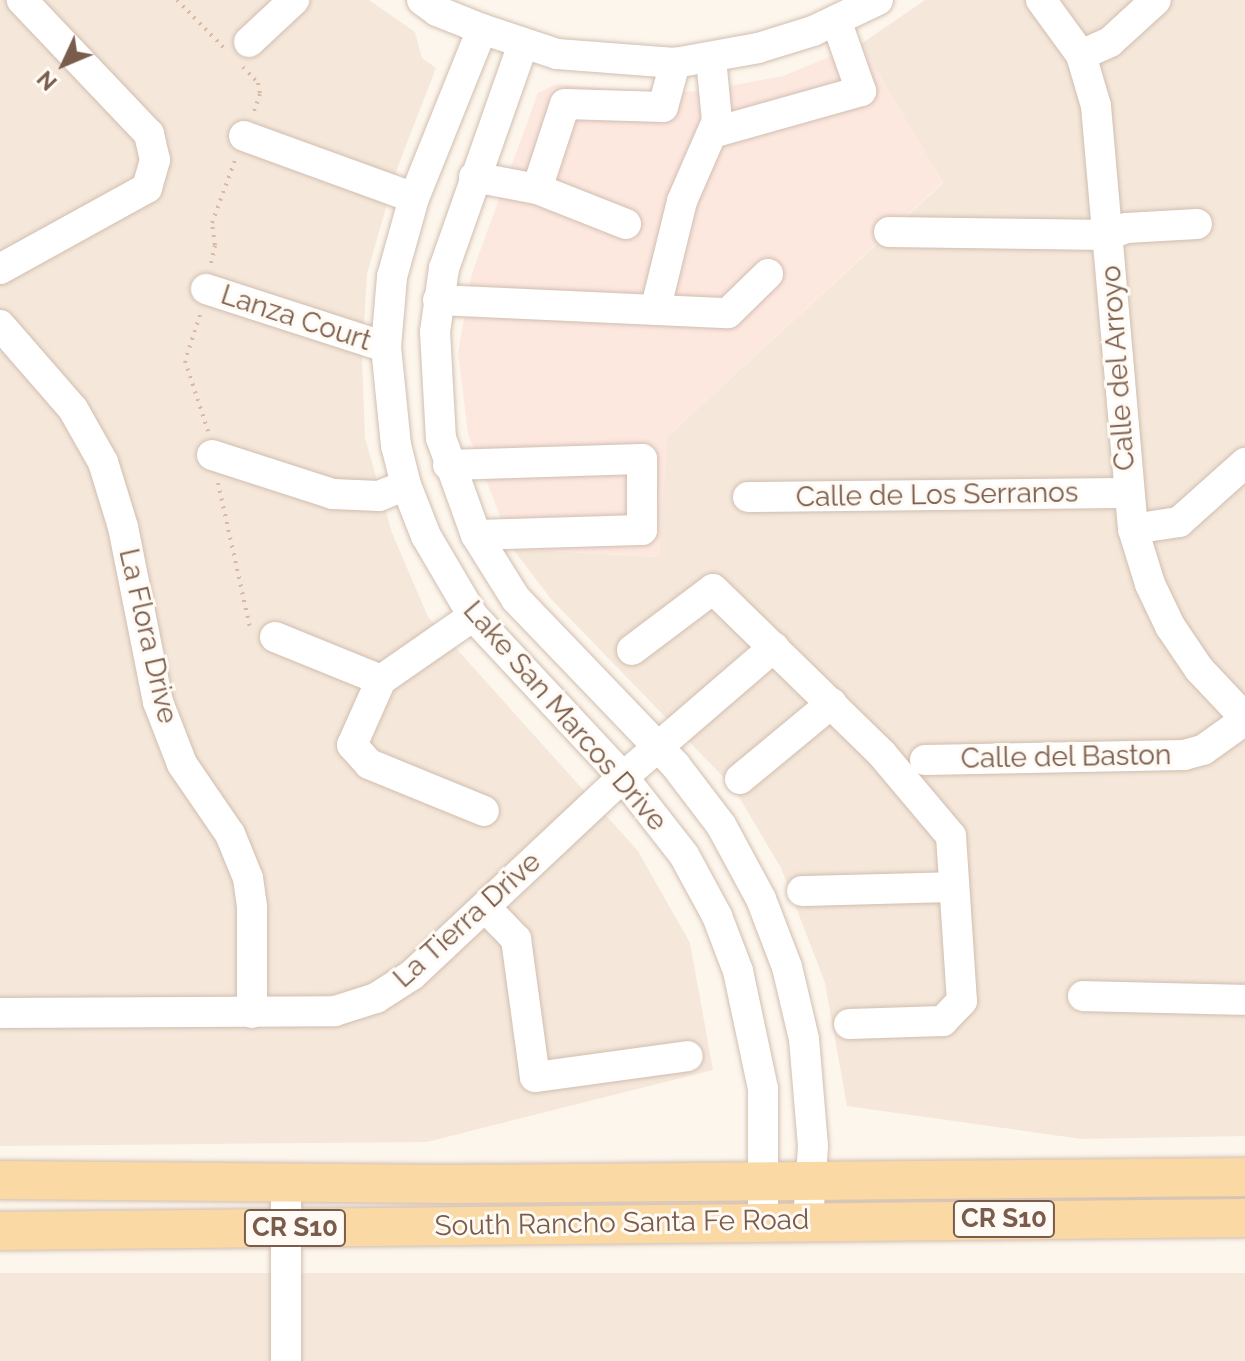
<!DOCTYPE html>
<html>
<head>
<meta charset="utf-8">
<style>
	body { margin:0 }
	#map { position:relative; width:1245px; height:1361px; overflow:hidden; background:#fdf6ec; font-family:Raleway,sans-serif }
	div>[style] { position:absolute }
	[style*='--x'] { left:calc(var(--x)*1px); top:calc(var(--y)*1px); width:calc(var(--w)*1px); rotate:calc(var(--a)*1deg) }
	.residential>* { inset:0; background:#f5e8da; transform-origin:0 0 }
	.commercial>* { inset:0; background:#fde8e0 }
	.path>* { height:4px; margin-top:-2px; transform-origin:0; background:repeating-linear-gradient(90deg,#d9b8a5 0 2px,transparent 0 8px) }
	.roads { filter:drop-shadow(0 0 2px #d1beb0) drop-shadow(0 0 2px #d1beb0) }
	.minor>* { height:30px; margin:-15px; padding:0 15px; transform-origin:15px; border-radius:15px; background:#fff }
	.major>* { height:38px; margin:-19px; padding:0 19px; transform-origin:19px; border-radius:19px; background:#fbd9a5 }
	span { translate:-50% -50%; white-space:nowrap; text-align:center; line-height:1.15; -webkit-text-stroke:6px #fffaf3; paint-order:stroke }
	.shield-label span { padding:2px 6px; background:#fffaf3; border:2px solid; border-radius:6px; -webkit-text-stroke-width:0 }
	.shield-label { font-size:26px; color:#7a5c4d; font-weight:700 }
	.street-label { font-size:28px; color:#7a5c4d }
	.north { position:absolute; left:24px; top:24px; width:80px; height:80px; -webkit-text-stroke:6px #fffaf3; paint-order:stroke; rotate:226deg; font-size:22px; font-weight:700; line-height:32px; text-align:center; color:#7a5c4d }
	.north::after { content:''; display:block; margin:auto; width:28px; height:36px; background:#7a5c4d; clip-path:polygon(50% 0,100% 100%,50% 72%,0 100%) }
</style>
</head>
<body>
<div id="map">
	<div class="residential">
		<div style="clip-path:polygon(0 0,369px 0,415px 32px,422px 58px,436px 68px,398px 166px,367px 274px,362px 359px,365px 438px,392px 533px,428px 617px,638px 851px,690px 943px,713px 1070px,427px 1142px,0 1146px)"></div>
		<div style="clip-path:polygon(925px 0,1245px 0,1245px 1136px,1081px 1139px,847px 1106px,825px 983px,781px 868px,733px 787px,551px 599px,513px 549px,658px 557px,667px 437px,943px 183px,861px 44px)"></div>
		<div style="left:0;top:1273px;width:1245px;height:88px"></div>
	</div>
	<div class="commercial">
		<div style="clip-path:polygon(861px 44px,943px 182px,667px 437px,659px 557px,513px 549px,468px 434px,458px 353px,472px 273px,538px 93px,556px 84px,654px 93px,702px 91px,783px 76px)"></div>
	</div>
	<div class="path">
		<div style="--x:177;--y:0;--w:66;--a:45.6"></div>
		<div style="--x:243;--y:67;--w:22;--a:47"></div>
		<div style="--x:258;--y:83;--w:11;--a:80"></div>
		<div style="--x:260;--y:94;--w:18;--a:109"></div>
		<div style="--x:211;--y:263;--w:18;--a:-77"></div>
		<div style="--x:215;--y:245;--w:22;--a:-98"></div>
		<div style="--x:212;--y:223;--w:67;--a:-69.9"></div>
		<div style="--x:200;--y:315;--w:48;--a:108.1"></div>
		<div style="--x:185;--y:361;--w:74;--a:71.8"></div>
		<div style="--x:218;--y:483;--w:148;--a:77.5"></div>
	</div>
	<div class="roads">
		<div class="minor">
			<div style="--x:422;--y:0;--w:19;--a:36"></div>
			<div style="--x:437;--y:11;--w:48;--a:21.8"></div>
			<div style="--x:482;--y:29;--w:79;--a:18.4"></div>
			<div style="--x:557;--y:54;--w:118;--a:4.4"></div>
			<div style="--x:675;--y:63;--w:84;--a:-10.2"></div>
			<div style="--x:758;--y:48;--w:58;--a:-17.2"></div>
			<div style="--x:813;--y:31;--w:72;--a:-25.5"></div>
			<div style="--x:1041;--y:0;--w:68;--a:54"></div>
			<div style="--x:1081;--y:55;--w:53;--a:73.6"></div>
			<div style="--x:1096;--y:106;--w:425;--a:85"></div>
			<div style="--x:1133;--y:529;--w:58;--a:72.8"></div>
			<div style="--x:1150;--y:584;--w:47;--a:64.5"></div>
			<div style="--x:1170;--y:626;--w:52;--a:56"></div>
			<div style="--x:1199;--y:669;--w:67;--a:46.8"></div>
			<div style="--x:482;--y:29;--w:182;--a:111.9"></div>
			<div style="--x:414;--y:198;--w:82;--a:105.6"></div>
			<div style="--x:392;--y:277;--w:70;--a:94.9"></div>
			<div style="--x:386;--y:347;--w:99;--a:84.2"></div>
			<div style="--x:396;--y:445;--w:41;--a:76"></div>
			<div style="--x:406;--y:485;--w:55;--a:68.6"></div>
			<div style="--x:426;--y:536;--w:93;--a:59.6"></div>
			<div style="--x:473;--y:616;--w:220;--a:47"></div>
			<div style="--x:623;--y:777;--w:99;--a:52"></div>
			<div style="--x:684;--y:855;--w:69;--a:61.6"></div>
			<div style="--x:717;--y:916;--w:59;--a:69.1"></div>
			<div style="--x:738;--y:971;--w:121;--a:78"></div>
			<div style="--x:763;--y:1089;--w:133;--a:90"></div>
			<div style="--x:249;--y:42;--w:62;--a:-43"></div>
			<div style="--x:523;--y:44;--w:238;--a:109.4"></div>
			<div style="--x:444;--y:268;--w:65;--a:98"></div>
			<div style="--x:435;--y:332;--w:106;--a:86.8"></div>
			<div style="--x:441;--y:438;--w:103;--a:70.2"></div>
			<div style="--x:476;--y:535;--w:75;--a:58"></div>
			<div style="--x:516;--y:599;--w:231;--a:46.2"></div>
			<div style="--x:676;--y:766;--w:74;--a:52.7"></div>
			<div style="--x:721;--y:825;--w:84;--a:61.6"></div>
			<div style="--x:761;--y:899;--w:73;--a:69.1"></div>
			<div style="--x:787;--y:967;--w:74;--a:76.7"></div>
			<div style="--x:804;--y:1039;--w:107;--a:85.2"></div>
			<div style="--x:813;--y:1146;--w:75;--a:93.8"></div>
			<div style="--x:1081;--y:55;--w:32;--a:-24"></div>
			<div style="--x:1110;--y:42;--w:62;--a:-42.4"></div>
			<div style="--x:712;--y:133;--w:155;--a:-15.7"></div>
			<div style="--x:861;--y:91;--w:75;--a:-109.4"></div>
			<div style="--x:244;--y:136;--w:181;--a:20"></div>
			<div style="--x:474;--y:177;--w:64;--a:10.8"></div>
			<div style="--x:626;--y:224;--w:96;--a:-158.5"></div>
			<div style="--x:537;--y:189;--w:89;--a:-71.8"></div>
			<div style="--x:565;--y:104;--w:98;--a:1.8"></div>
			<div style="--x:663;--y:107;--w:46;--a:-74.7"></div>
			<div style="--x:889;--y:232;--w:219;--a:0.8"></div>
			<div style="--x:1108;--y:235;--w:19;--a:-21"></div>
			<div style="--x:1126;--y:228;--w:71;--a:-3.2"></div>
			<div style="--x:0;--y:269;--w:168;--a:-28.9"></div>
			<div style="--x:147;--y:188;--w:29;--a:-74"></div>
			<div style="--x:155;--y:160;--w:27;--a:-103"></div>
			<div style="--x:149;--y:134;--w:185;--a:-133.5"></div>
			<div style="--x:206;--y:289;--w:189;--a:17.9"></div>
			<div style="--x:438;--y:300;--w:290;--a:2.6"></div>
			<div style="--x:728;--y:313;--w:56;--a:-44.3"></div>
			<div style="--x:656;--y:307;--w:109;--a:-76.2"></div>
			<div style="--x:682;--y:201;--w:87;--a:-66.4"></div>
			<div style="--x:717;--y:121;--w:62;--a:-95.5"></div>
			<div style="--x:0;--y:325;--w:111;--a:49"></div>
			<div style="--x:73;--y:409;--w:61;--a:60.5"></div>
			<div style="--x:103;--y:462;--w:68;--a:72.9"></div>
			<div style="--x:123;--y:527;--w:178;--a:78.7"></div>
			<div style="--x:158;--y:702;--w:66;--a:68.8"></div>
			<div style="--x:182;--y:764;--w:85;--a:55.6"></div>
			<div style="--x:230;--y:834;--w:48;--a:67.8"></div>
			<div style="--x:248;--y:878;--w:30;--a:82"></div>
			<div style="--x:252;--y:908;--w:105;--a:90"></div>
			<div style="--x:212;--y:455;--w:127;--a:17.9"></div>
			<div style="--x:333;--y:494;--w:46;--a:2.5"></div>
			<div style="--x:379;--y:496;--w:29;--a:-22"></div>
			<div style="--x:448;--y:465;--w:194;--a:-1.8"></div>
			<div style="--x:642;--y:459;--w:71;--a:90"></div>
			<div style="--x:642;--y:530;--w:166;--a:178.3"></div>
			<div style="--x:748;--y:497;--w:379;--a:-0.6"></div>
			<div style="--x:1133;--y:529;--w:47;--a:-8.7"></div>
			<div style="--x:1179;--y:522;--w:89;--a:-41.8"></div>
			<div style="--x:275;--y:637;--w:114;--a:22.1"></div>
			<div style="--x:381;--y:680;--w:112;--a:-34.8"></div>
			<div style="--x:632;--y:650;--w:101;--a:-37"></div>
			<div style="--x:713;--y:589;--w:236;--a:44.3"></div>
			<div style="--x:882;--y:754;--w:107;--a:49.9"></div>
			<div style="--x:951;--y:836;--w:165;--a:86.2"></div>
			<div style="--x:962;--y:1001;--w:28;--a:134"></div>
			<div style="--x:943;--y:1021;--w:94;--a:178.2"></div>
			<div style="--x:381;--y:680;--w:71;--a:114"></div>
			<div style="--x:352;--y:745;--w:25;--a:48"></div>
			<div style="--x:369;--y:764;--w:124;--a:22.2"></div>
			<div style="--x:925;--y:760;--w:259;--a:-1.1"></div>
			<div style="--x:1184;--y:755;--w:20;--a:-15"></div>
			<div style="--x:1203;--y:750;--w:52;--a:-35.5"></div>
			<div style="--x:740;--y:779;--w:119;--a:-39.6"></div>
			<div style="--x:802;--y:891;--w:152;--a:-1.5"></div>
			<div style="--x:485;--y:907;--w:45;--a:45.9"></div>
			<div style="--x:516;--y:939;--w:139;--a:82.2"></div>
			<div style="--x:535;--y:1077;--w:154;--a:-7.8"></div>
			<div style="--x:1083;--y:996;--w:162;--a:1.4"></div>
			<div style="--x:0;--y:1013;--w:335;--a:-0.3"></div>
			<div style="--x:335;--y:1011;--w:43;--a:-17.6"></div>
			<div style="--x:376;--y:998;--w:43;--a:-32.6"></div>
			<div style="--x:412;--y:975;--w:289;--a:-43.2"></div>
			<div style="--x:623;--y:777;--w:199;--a:-40.7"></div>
			<div style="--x:286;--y:1183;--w:178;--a:90"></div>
		</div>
		<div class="major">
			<div style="--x:0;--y:1180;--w:449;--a:0.5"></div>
			<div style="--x:449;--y:1184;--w:796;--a:-0.5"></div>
			<div style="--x:0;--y:1231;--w:1245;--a:-0.6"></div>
		</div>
	</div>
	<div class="shield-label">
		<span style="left:1004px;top:1219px">CR S10</span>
		<span style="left:295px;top:1228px">CR S10</span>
	</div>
	<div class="street-label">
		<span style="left:296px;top:318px;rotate:18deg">Lanza Court</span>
		<span style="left:1118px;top:368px;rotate:-94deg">Calle del Arroyo</span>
		<span style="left:937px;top:495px;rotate:-1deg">Calle de Los Serranos</span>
		<span style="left:148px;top:636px;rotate:77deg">La Flora Drive</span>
		<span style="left:565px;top:716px;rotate:49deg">Lake San Marcos Drive</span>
		<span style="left:1066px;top:757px;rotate:-1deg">Calle del Baston</span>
		<span style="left:467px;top:920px;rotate:-42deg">La Tierra Drive</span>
		<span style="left:622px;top:1223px;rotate:-1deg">South Rancho Santa Fe Road</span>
	</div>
	<div class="north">N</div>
</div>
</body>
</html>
